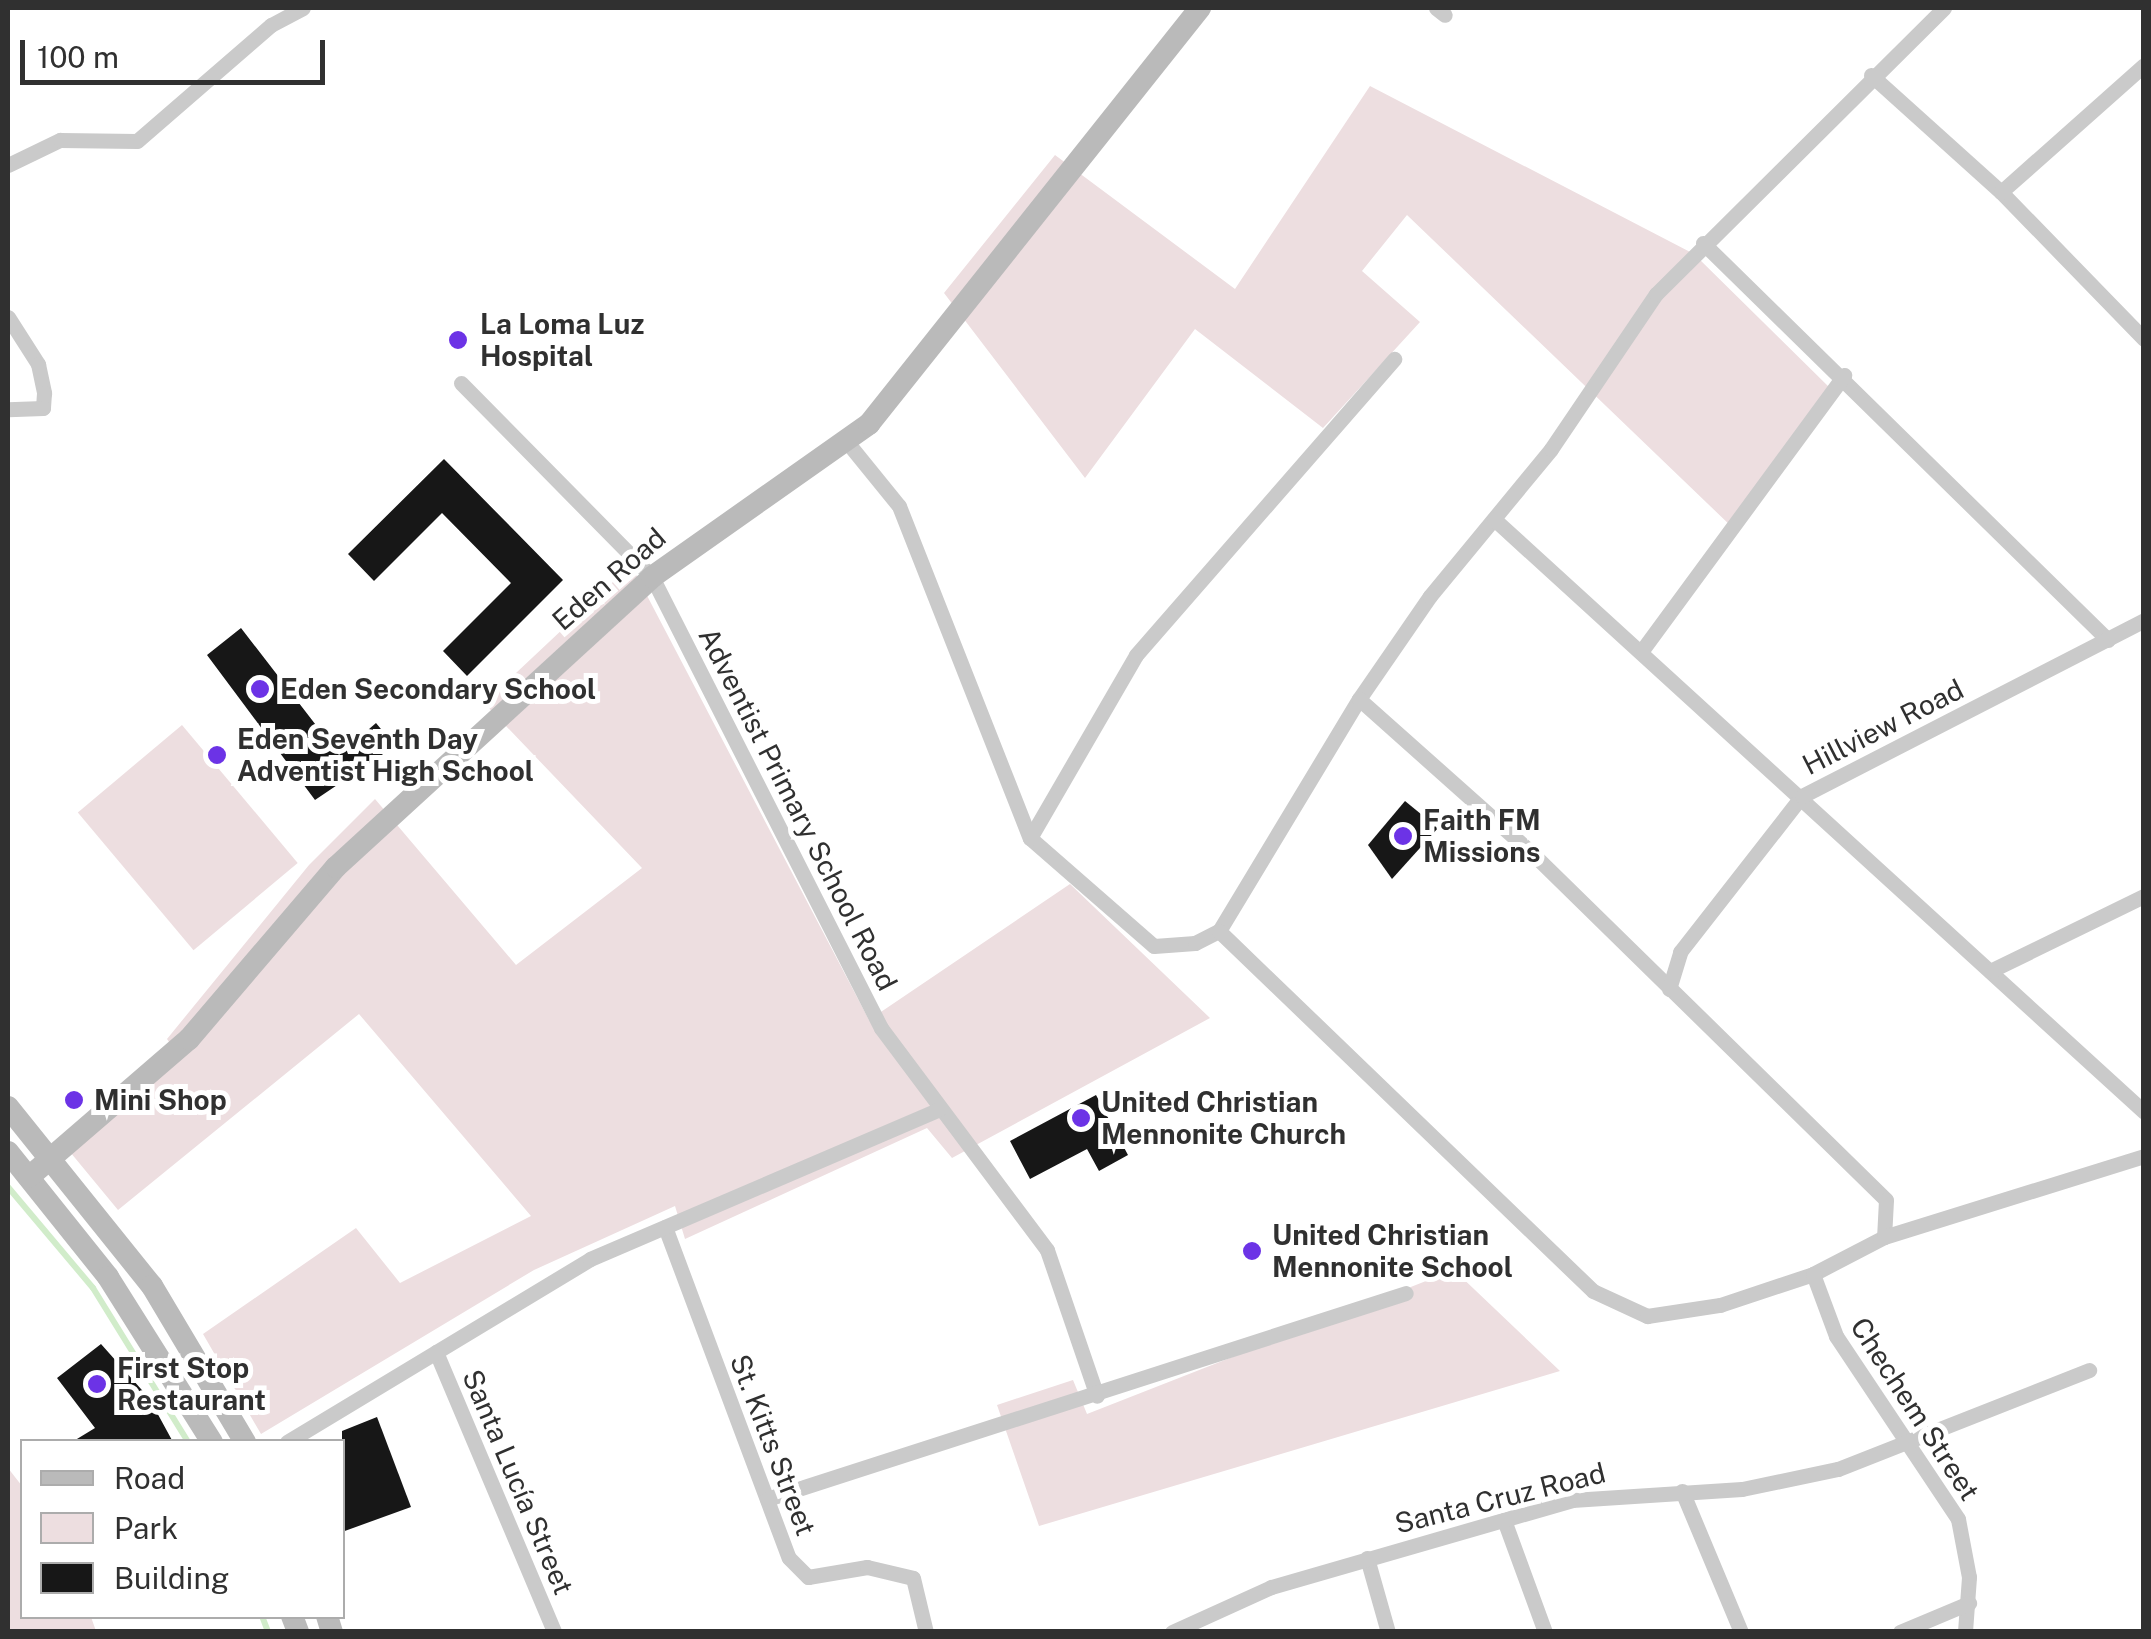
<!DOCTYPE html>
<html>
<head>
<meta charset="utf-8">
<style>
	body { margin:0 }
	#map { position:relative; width:2151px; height:1639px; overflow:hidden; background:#fff; font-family:"Public Sans",sans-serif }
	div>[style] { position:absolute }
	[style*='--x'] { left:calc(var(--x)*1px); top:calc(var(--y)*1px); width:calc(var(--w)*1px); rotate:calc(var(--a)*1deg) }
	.green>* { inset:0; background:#eddee0; transform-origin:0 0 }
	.stream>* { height:6px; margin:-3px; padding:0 3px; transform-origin:3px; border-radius:3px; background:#d1ecca }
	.building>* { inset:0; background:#171717 }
	.street>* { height:15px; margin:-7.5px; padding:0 7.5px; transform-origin:7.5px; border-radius:7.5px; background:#cacaca }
	.secondary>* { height:22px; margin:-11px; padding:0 11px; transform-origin:11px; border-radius:11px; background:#bababa }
	.dots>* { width:28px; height:28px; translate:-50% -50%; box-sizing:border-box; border:5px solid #fff; border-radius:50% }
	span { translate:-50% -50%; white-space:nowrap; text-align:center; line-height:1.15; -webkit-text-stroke:10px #fff; paint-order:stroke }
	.poi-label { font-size:28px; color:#303030; font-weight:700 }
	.left { translate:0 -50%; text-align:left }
	.street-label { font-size:28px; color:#303030 }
	.frame { position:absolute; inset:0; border:10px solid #303030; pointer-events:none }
	.legend { position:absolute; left:20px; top:1439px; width:325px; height:180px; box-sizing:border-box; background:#fff; border:2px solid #acacac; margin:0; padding:12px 18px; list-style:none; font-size:30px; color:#303030 }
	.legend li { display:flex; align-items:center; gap:20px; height:50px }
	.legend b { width:50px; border:2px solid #acacac }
	.scale { position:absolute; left:20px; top:40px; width:305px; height:45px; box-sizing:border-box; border:5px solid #303030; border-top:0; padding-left:12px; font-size:30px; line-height:35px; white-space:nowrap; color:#303030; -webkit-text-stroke:8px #fff; paint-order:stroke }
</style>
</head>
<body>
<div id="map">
	<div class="green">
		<div style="clip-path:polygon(1370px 86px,1694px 254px,1831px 389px,1733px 528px,1407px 215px,1362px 271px,1420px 322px,1323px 428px,1195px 329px,1085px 478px,944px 293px,1055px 155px,1235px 289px)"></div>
		<div style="clip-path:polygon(631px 565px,869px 1020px,1070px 884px,1210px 1018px,952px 1158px,927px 1128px,685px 1239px,675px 1206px,534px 1270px,261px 1434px,203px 1334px,356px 1228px,400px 1283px,531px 1216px,359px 1014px,118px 1210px,61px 1141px,176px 1052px,167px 1039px,309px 865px,375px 799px,516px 965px,642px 868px,484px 703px)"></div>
		<div style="left:182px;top:725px;width:180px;height:136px;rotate:50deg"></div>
		<div style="clip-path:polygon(1454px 1270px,1560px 1371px,1039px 1526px,997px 1405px,1073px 1380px,1087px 1414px)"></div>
		<div style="clip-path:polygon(8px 1468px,22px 1486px,22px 1616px,91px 1617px,96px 1631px,8px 1631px)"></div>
	</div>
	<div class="stream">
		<div style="--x:8;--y:1187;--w:132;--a:49.9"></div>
		<div style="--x:93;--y:1288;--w:181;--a:58.3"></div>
		<div style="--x:262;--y:1616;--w:17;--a:69"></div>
	</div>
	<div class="building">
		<div style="clip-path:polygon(444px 459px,563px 580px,467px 676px,443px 651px,511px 583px,442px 513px,374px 581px,348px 554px)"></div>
		<div style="clip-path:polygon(241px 628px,339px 755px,376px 723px,395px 746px,315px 800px,207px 655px)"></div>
		<div style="clip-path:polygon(1405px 801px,1438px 828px,1392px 879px,1368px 845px)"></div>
		<div style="clip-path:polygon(1096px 1095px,1128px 1155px,1099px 1171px,1087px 1149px,1030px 1179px,1010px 1141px)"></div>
		<div style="clip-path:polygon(101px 1344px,149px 1398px,173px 1442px,72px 1442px,95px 1428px,57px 1378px)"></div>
		<div style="clip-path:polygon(377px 1417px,411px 1507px,342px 1532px,342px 1431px)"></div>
	</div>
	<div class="street">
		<div style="--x:1436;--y:8;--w:11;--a:38"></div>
		<div style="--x:1871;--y:75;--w:175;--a:42"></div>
		<div style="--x:2001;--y:192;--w:205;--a:45.8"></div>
		<div style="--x:8;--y:165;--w:58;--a:-25.7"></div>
		<div style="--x:60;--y:140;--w:77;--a:0.7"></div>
		<div style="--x:137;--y:141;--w:177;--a:-40.9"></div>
		<div style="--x:271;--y:25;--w:36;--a:-28"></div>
		<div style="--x:2001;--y:192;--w:191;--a:-41.6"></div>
		<div style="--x:1703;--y:243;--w:567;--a:44.43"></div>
		<div style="--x:8;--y:317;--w:56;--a:57.4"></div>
		<div style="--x:38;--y:364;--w:30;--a:78"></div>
		<div style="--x:44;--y:393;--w:15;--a:94"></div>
		<div style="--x:43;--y:408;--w:35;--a:178"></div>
		<div style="--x:461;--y:383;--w:272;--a:45.4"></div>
		<div style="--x:652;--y:577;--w:506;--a:63.08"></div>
		<div style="--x:881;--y:1028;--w:277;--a:53.2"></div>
		<div style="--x:1047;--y:1250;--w:154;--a:71.1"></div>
		<div style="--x:847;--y:442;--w:82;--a:50.9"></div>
		<div style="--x:899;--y:506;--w:357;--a:68.5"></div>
		<div style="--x:1030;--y:838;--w:164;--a:41.1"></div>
		<div style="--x:1154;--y:946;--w:41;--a:-4.2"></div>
		<div style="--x:1195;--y:943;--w:27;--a:-27"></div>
		<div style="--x:1219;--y:931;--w:271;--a:-58.9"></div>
		<div style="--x:1359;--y:699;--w:125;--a:-55.4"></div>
		<div style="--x:1430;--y:596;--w:190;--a:-50.5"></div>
		<div style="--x:1551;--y:449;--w:187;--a:-55.9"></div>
		<div style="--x:1656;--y:294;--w:406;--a:-44.8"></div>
		<div style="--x:1494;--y:519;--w:880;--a:42.37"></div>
		<div style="--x:1643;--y:649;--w:340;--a:-53.7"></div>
		<div style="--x:1359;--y:699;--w:236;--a:41.7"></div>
		<div style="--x:1535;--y:856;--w:491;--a:44.4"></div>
		<div style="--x:1886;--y:1200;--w:37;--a:93"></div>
		<div style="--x:1030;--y:838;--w:211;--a:-59.9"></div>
		<div style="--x:1136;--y:655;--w:393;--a:-48.9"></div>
		<div style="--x:1219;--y:931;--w:519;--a:43.91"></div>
		<div style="--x:1593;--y:1291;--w:60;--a:24.8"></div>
		<div style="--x:1647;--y:1316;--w:74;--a:-8.6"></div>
		<div style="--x:1720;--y:1305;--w:98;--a:-18.4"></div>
		<div style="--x:1813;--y:1274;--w:80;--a:-27.5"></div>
		<div style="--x:1884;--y:1237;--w:272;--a:-17.3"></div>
		<div style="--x:1990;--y:971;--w:171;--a:-26"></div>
		<div style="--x:1669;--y:989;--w:39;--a:-73"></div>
		<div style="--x:1680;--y:952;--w:198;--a:-52"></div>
		<div style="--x:1802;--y:796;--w:385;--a:-27.2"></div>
		<div style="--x:665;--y:1227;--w:353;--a:69.5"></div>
		<div style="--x:789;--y:1558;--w:27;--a:45"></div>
		<div style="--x:808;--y:1577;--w:60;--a:-9.6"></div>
		<div style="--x:867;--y:1567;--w:47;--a:13.4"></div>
		<div style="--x:913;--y:1578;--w:56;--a:76.5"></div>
		<div style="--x:1813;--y:1274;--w:66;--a:69.6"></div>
		<div style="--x:1836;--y:1336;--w:220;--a:56.3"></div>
		<div style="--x:1958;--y:1519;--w:59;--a:79.3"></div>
		<div style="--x:1969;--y:1577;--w:55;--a:94.2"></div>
		<div style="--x:436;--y:1352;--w:304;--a:67.1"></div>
		<div style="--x:287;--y:1442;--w:354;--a:-31.1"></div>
		<div style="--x:590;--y:1259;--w:379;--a:-23.2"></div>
		<div style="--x:1682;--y:1491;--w:153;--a:67.3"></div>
		<div style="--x:767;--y:1499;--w:671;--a:-17.87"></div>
		<div style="--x:1504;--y:1520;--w:119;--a:69.9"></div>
		<div style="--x:1367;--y:1558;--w:77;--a:74.2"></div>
		<div style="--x:1172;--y:1632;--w:109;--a:-24.4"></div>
		<div style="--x:1271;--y:1587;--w:313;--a:-16.1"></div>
		<div style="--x:1572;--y:1500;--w:170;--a:-3.7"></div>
		<div style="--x:1742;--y:1489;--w:98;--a:-11.8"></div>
		<div style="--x:1838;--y:1469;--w:270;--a:-21.5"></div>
		<div style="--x:1900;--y:1632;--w:75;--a:-22.8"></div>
	</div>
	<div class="secondary">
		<div style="--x:8;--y:1107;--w:230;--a:51.2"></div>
		<div style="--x:152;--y:1286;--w:182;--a:59.2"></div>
		<div style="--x:8;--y:1152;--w:160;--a:51.3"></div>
		<div style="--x:108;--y:1277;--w:195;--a:57.8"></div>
		<div style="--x:29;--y:1177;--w:211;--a:-40.8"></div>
		<div style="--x:189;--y:1039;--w:226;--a:-49.5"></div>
		<div style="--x:336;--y:867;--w:429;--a:-42.5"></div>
		<div style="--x:652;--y:577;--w:266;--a:-35.2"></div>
		<div style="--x:869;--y:424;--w:532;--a:-51.49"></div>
		<div style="--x:292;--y:1616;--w:17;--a:69"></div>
		<div style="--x:327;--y:1616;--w:17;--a:73"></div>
	</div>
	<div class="dots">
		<div style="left:458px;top:340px;background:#6c33e6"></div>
		<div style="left:260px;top:689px;background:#6c33e6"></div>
		<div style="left:217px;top:755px;background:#6c33e6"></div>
		<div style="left:1403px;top:836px;background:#6c33e6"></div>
		<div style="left:74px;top:1100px;background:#6c33e6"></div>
		<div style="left:1081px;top:1118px;background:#6c33e6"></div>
		<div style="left:1252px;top:1251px;background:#6c33e6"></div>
		<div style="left:97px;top:1384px;background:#6c33e6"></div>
	</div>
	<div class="poi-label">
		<span class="left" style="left:480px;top:340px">La Loma Luz<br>Hospital</span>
		<span class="left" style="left:280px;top:689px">Eden Secondary School</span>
		<span class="left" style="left:237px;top:755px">Eden Seventh Day<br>Adventist High School</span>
		<span class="left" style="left:1423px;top:836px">Faith FM<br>Missions</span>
		<span class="left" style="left:94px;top:1100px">Mini Shop</span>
		<span class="left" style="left:1101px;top:1118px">United Christian<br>Mennonite Church</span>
		<span class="left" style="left:1272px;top:1251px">United Christian<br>Mennonite School</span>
		<span class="left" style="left:117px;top:1384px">First Stop<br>Restaurant</span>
	</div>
	<div class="street-label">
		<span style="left:609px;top:579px;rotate:-41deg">Eden Road</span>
		<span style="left:1883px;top:727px;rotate:-27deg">Hillview Road</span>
		<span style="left:798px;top:809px;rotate:63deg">Adventist Primary School Road</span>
		<span style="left:1915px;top:1409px;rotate:57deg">Chechem Street</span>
		<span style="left:773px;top:1445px;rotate:69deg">St. Kitts Street</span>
		<span style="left:518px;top:1482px;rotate:67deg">Santa Lucía Street</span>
		<span style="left:1500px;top:1498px;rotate:-14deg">Santa Cruz Road</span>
	</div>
	<div class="frame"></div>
	<ul class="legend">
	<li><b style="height:12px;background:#bababa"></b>Road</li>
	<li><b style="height:28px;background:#eddee0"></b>Park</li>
	<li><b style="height:28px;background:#171717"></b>Building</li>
	</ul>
	<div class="scale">100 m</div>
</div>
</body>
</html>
